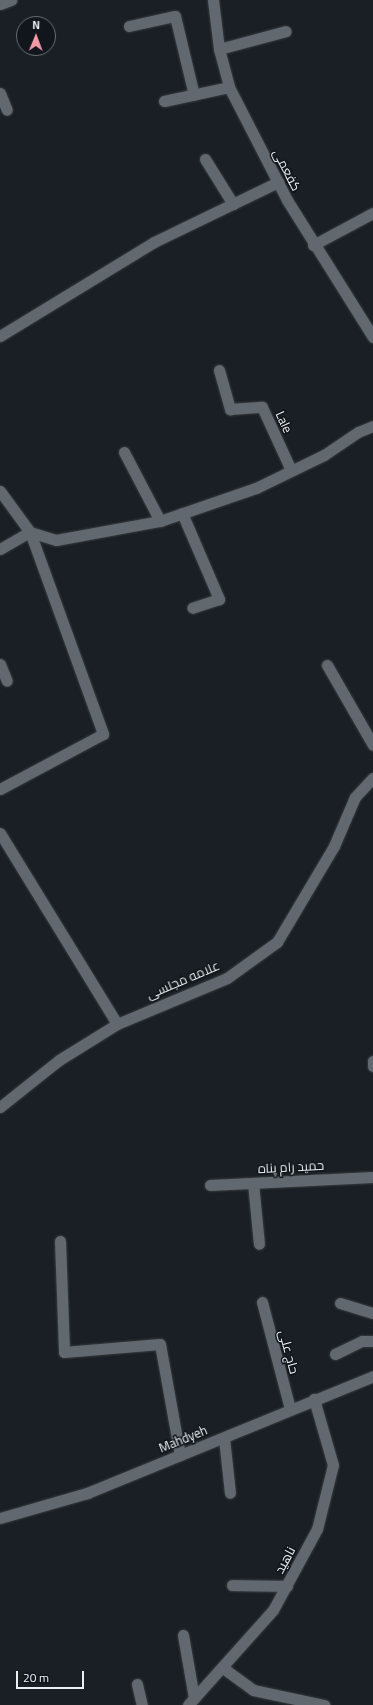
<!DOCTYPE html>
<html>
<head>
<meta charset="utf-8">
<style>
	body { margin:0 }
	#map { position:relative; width:373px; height:1705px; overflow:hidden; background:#191f24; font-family:Georgia,Cairo,serif }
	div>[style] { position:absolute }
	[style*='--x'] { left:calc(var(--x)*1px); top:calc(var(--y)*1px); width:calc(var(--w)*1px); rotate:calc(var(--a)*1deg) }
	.roads { filter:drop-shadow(0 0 1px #383c3f) drop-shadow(0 0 1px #383c3f) }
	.minor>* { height:11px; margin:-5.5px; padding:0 5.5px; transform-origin:5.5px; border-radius:5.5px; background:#62686f }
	span { translate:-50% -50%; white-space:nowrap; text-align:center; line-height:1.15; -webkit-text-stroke:3px #10161b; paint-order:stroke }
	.street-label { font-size:13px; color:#ebeff2 }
	.north { position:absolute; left:16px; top:16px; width:40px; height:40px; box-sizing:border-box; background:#10161b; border:1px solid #686d71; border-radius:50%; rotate:1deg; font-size:11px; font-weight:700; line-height:16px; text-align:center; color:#ebeff2 }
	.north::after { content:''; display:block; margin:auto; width:14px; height:18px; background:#f49aa6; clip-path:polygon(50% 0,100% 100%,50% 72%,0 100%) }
	.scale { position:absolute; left:16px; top:1671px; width:68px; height:18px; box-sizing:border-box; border:2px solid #ebeff2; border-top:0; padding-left:5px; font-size:12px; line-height:14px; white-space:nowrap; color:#ebeff2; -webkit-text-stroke:3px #10161b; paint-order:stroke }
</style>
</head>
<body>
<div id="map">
	<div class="roads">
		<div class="minor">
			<div style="--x:213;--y:0;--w:49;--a:83"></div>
			<div style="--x:219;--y:49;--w:39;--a:75"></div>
			<div style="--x:229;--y:87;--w:127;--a:62.8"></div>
			<div style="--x:287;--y:200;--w:162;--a:57.9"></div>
			<div style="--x:0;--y:4;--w:12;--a:-20"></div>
			<div style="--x:129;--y:26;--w:47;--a:-12.3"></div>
			<div style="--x:175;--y:16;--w:81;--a:76.5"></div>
			<div style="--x:219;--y:49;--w:69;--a:-15"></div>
			<div style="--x:0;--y:93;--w:18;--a:68"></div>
			<div style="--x:164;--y:101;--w:66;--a:-12.2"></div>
			<div style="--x:205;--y:159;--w:53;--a:58.1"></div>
			<div style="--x:313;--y:245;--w:68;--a:-28.1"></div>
			<div style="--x:0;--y:336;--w:180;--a:-31.4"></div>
			<div style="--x:154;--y:242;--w:138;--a:-25.8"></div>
			<div style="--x:219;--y:370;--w:41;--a:74.2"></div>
			<div style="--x:230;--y:409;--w:32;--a:-4"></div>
			<div style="--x:262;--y:407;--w:69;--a:65.3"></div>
			<div style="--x:124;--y:452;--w:78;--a:62.4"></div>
			<div style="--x:0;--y:491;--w:51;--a:53.8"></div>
			<div style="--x:30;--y:532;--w:27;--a:17"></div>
			<div style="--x:56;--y:540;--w:106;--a:-10.4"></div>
			<div style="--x:160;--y:521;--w:102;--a:-19"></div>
			<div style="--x:256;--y:488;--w:76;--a:-25.9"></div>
			<div style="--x:324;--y:455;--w:41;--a:-34.1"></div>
			<div style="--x:358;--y:432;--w:16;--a:-22"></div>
			<div style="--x:182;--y:513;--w:94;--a:66.7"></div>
			<div style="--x:219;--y:599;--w:28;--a:162"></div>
			<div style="--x:0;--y:549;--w:34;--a:-30"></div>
			<div style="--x:30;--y:532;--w:215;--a:70.1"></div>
			<div style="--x:103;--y:734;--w:117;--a:151.9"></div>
			<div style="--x:0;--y:664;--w:18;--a:68"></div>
			<div style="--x:327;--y:665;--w:92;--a:60.1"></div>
			<div style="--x:0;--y:833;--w:224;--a:58.5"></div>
			<div style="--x:373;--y:1061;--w:5;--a:90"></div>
			<div style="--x:0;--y:1107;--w:75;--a:-38.5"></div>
			<div style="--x:59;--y:1060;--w:68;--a:-31.8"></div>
			<div style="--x:117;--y:1024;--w:119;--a:-22.7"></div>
			<div style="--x:227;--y:978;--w:62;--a:-35.8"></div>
			<div style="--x:277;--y:942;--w:112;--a:-59.3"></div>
			<div style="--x:334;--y:846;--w:53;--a:-66.8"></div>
			<div style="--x:355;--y:797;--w:26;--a:-47"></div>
			<div style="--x:253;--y:1183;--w:61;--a:84.4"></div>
			<div style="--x:210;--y:1185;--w:163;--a:-2.8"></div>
			<div style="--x:60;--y:1241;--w:111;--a:87.9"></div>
			<div style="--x:64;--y:1352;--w:96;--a:-4.8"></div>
			<div style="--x:160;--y:1344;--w:113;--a:79.8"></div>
			<div style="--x:262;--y:1302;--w:111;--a:75.3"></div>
			<div style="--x:340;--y:1303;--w:34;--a:17"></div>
			<div style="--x:335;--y:1354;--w:30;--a:-26"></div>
			<div style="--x:362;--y:1341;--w:11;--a:0"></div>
			<div style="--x:224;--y:1438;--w:55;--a:83.8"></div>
			<div style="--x:0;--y:1518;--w:91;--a:-16"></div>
			<div style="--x:87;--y:1493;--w:309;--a:-22.2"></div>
			<div style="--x:232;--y:1585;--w:55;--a:1"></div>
			<div style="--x:183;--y:1635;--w:64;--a:80.1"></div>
			<div style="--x:223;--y:1668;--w:37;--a:36"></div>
			<div style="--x:253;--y:1690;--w:73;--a:11.9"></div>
			<div style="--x:137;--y:1684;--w:22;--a:77"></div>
			<div style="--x:188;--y:1705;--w:127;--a:-48.2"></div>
			<div style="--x:273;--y:1610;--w:92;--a:-61.5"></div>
			<div style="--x:317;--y:1529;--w:66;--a:-76"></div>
			<div style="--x:333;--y:1465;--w:69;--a:-106.1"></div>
		</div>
	</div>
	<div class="street-label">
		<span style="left:287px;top:170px;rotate:63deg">کفعمی</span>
		<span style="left:284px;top:422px;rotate:65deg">Lale</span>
		<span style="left:183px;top:980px;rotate:-23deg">علامه مجلسی</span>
		<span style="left:291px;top:1167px;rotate:-3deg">حمید رام پناه</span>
		<span style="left:289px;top:1352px;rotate:75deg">حاج علی</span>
		<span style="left:183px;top:1439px;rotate:-22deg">Mahdyeh</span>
		<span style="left:285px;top:1560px;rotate:-62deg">ناهید</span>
	</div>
	<div class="north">N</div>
	<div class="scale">20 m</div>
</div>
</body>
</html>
